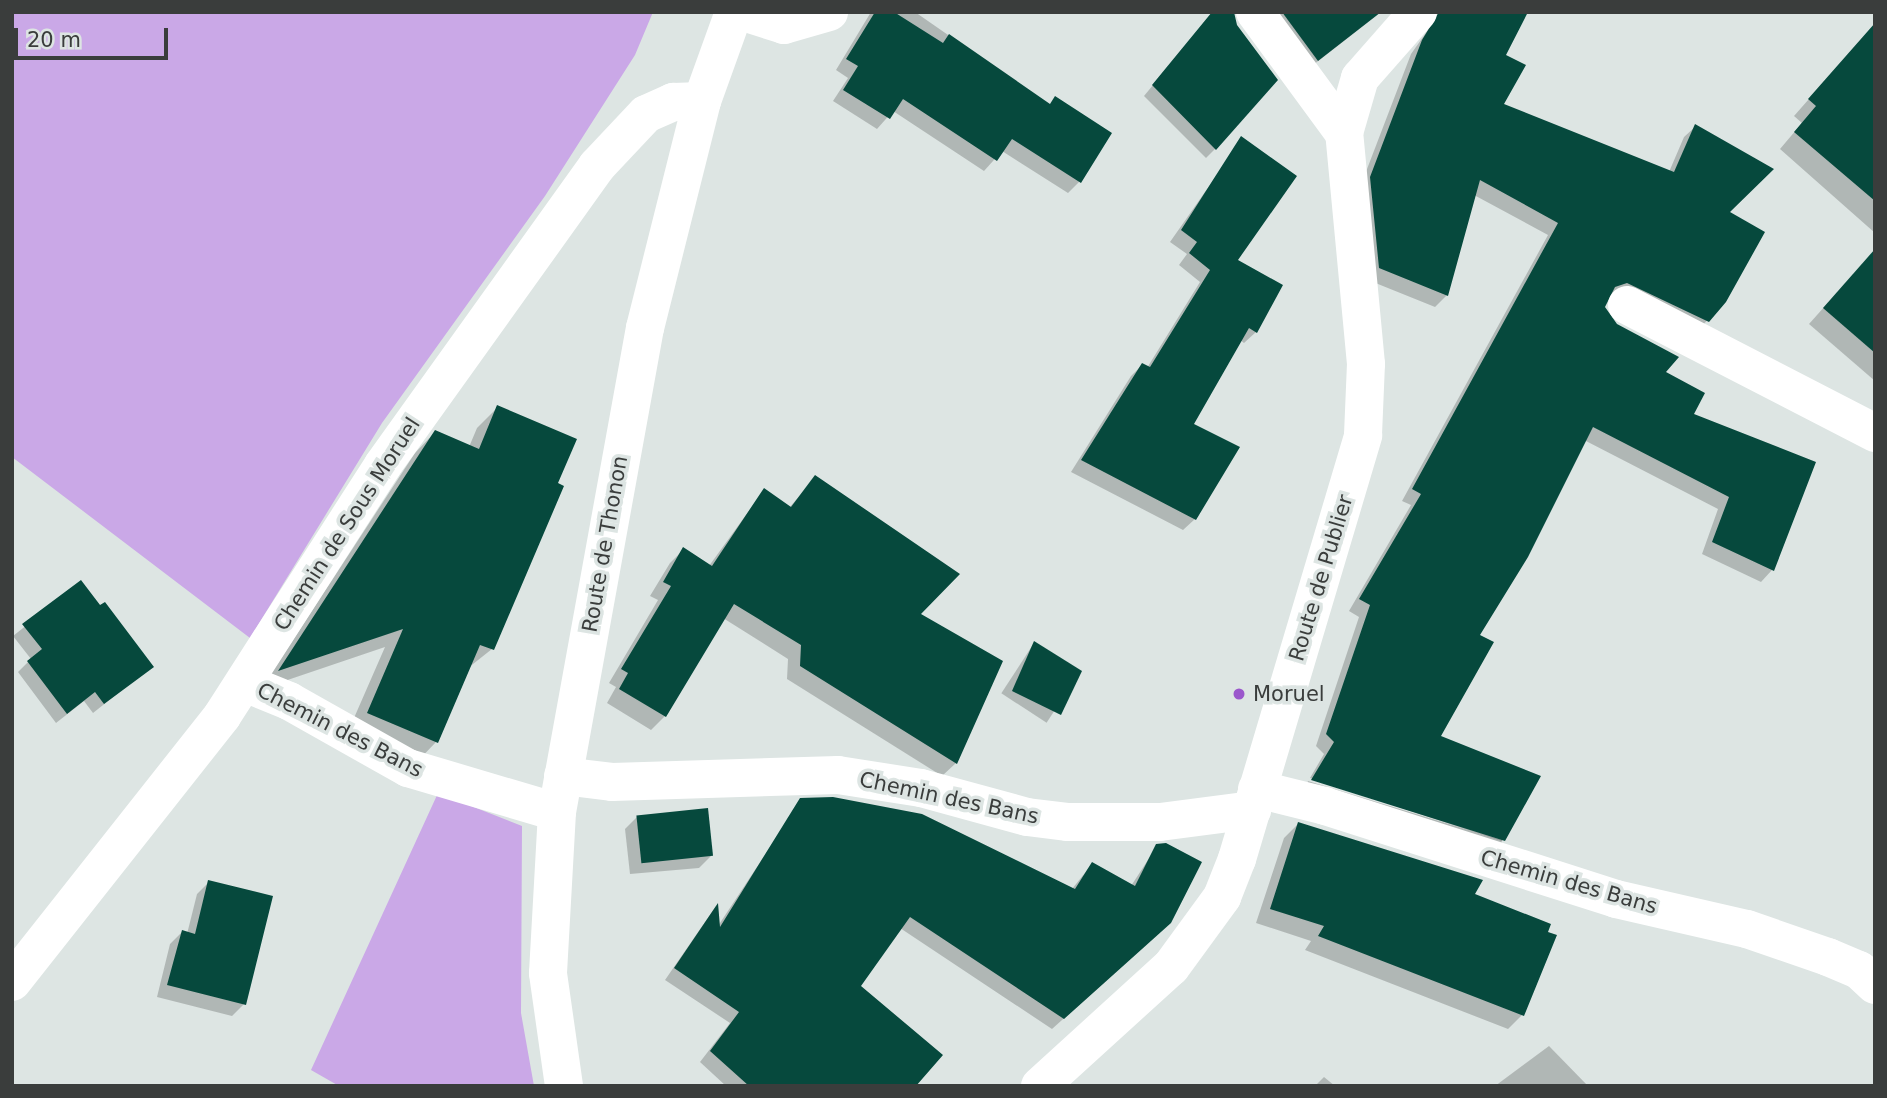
<!DOCTYPE html>
<html>
<head>
<meta charset="utf-8">
<style>
	body { margin:0 }
	#map { position:relative; width:1887px; height:1098px; overflow:hidden; background:#dde5e3; font-family:"DejaVu Sans",sans-serif }
	div>[style] { position:absolute }
	[style*='--x'] { left:calc(var(--x)*1px); top:calc(var(--y)*1px); width:calc(var(--w)*1px); rotate:calc(var(--a)*1deg) }
	.green>* { inset:0; background:#caa8e7 }
	.shadow>* { inset:0; background:#0003; transform-origin:0 0 }
	.building>* { inset:0; background:#06493d; transform-origin:0 0 }
	.minor>* { height:38px; margin:-19px; padding:0 19px; transform-origin:19px; border-radius:19px; background:#fff }
	.dots>* { width:19px; height:19px; translate:-50% -50%; box-sizing:border-box; border:4px solid #dde5e3; border-radius:50% }
	span { translate:-50% -50%; white-space:nowrap; text-align:center; line-height:1.15; -webkit-text-stroke:7px #dde5e3; paint-order:stroke }
	.street-label { font-size:21px; color:#3a3d3c }
	.poi-label { font-size:21px; color:#3a3d3c }
	.left { translate:0 -50%; text-align:left }
	.frame { position:absolute; inset:0; border:14px solid #3a3d3c; pointer-events:none }
	.scale { position:absolute; left:14px; top:28px; width:154px; height:32px; box-sizing:border-box; border:4px solid #3a3d3c; border-top:0; padding-left:9px; font-size:21px; line-height:24px; white-space:nowrap; color:#3a3d3c; -webkit-text-stroke:5px #dde5e3; paint-order:stroke }
</style>
</head>
<body>
<div id="map">
	<div class="green">
		<div style="clip-path:polygon(12px 12px,653px 12px,635px 55px,545px 196px,382px 423px,250px 638px,12px 457px)"></div>
		<div style="clip-path:polygon(438px 793px,522px 826px,521px 1013px,534px 1086px,339px 1086px,311px 1070px)"></div>
	</div>
	<div class="shadow">
		<div style="clip-path:polygon(871px 12px,915px 12px,1049px 105px,1110px 133px,1079px 182px,1068px 193px,1002px 151px,984px 171px,893px 111px,877px 129px,833px 101px,848px 78px,836px 70px)"></div>
		<div style="clip-path:polygon(1213px 12px,1235px 25px,1215px 149px,1206px 158px,1144px 96px)"></div>
		<div style="clip-path:polygon(1266px 12px,1381px 12px,1308px 69px)"></div>
		<div style="clip-path:polygon(1427px 12px,1514px 12px,1504px 56px,1501px 105px,1669px 172px,1684px 137px,1696px 126px,1727px 212px,1724px 301px,1696px 333px,1609px 296px,1603px 307px,1616px 326px,1663px 373px,1692px 415px,1814px 463px,1772px 570px,1761px 582px,1702px 554px,1718px 509px,1584px 440px,1478px 635px,1438px 737px,1503px 839px,1502px 841px,1310px 778px,1324px 754px,1316px 746px,1359px 617px,1349px 611px,1411px 505px,1402px 501px,1548px 235px,1474px 195px,1447px 295px,1435px 307px,1368px 280px,1359px 190px,1411px 54px,1428px 30px)"></div>
		<div style="clip-path:polygon(1875px 24px,1875px 233px,1780px 149px,1802px 123px,1794px 116px)"></div>
		<div style="clip-path:polygon(1242px 139px,1236px 260px,1256px 332px,1244px 343px,1240px 340px,1192px 425px,1195px 519px,1183px 530px,1071px 472px,1131px 376px,1142px 365px,1147px 368px,1200px 282px,1179px 265px,1187px 254px,1170px 242px)"></div>
		<div style="clip-path:polygon(1875px 250px,1875px 381px,1809px 324px)"></div>
		<div style="clip-path:polygon(498px 407px,492px 649px,468px 668px,436px 742px,416px 763px,347px 734px,385px 647px,261px 689px,415px 453px,435px 432px,469px 447px,477px 428px)"></div>
		<div style="clip-path:polygon(815px 478px,918px 614px,956px 763px,942px 776px,787px 679px,788px 659px,723px 618px,665px 716px,651px 730px,607px 703px,616px 687px,609px 683px,658px 600px,650px 596px,670px 563px,684px 549px,709px 566px,764px 490px,789px 508px)"></div>
		<div style="clip-path:polygon(81px 582px,151px 667px,93px 713px,84px 701px,56px 723px,18px 672px,31px 659px,13px 636px)"></div>
		<div style="left:1034px;top:643px;width:54px;height:60px;rotate:33deg"></div>
		<div style="left:1308px;top:781px;width:203px;height:13px;rotate:17deg"></div>
		<div style="clip-path:polygon(801px 800px,1072px 889px,1092px 864px,1131px 886px,1157px 846px,1158px 934px,1052px 1029px,900px 928px,859px 987px,815px 1086px,726px 1086px,700px 1062px,730px 1023px,665px 980px,716px 906px,718px 926px)"></div>
		<div style="clip-path:polygon(637px 817px,711px 856px,699px 868px,630px 874px,625px 829px)"></div>
		<div style="clip-path:polygon(1298px 824px,1473px 895px,1522px 1015px,1508px 1029px,1305px 950px,1311px 941px,1256px 923px,1284px 838px)"></div>
		<div style="clip-path:polygon(209px 882px,244px 1004px,232px 1016px,157px 997px,170px 944px,182px 932px,187px 934px,197px 894px)"></div>
		<div style="clip-path:polygon(1549px 1046px,1588px 1086px,1495px 1086px)"></div>
		<div style="clip-path:polygon(1324px 1077px,1335px 1086px,1315px 1086px)"></div>
	</div>
	<div class="building">
		<div style="clip-path:polygon(875px 12px,894px 12px,943px 43px,949px 34px,1050px 104px,1055px 96px,1112px 133px,1081px 183px,1012px 139px,997px 161px,903px 99px,890px 119px,843px 90px,858px 66px,846px 59px)"></div>
		<div style="clip-path:polygon(1212px 12px,1234px 12px,1237px 25px,1278px 80px,1216px 150px,1152px 85px)"></div>
		<div style="clip-path:polygon(1282px 12px,1381px 12px,1318px 61px)"></div>
		<div style="clip-path:polygon(1439px 12px,1528px 12px,1506px 55px,1526px 65px,1504px 104px,1674px 172px,1695px 124px,1774px 169px,1730px 212px,1765px 232px,1726px 302px,1709px 322px,1627px 283px,1615px 287px,1605px 307px,1617px 324px,1679px 357px,1666px 372px,1705px 393px,1694px 414px,1816px 462px,1774px 571px,1712px 542px,1729px 497px,1593px 427px,1528px 557px,1480px 635px,1494px 642px,1441px 736px,1541px 776px,1505px 841px,1311px 780px,1334px 742px,1326px 734px,1370px 605px,1359px 599px,1421px 494px,1412px 489px,1558px 223px,1480px 180px,1448px 296px,1379px 268px,1370px 177px,1422px 40px)"></div>
		<div style="clip-path:polygon(1875px 23px,1875px 201px,1794px 132px,1816px 106px,1808px 99px)"></div>
		<div style="clip-path:polygon(1241px 136px,1297px 176px,1238px 260px,1283px 285px,1257px 333px,1249px 328px,1194px 424px,1240px 447px,1196px 520px,1081px 460px,1142px 363px,1150px 367px,1210px 270px,1189px 253px,1197px 242px,1181px 230px)"></div>
		<div style="clip-path:polygon(1875px 249px,1875px 353px,1823px 308px)"></div>
		<div style="clip-path:polygon(497px 405px,577px 439px,558px 483px,564px 486px,494px 650px,480px 645px,438px 743px,367px 713px,403px 629px,278px 671px,435px 430px,479px 449px)"></div>
		<div style="clip-path:polygon(815px 475px,960px 574px,921px 614px,1003px 661px,957px 764px,800px 666px,801px 645px,734px 604px,666px 717px,619px 689px,628px 673px,621px 669px,671px 586px,663px 582px,683px 547px,712px 566px,764px 488px,791px 507px)"></div>
		<div style="clip-path:polygon(81px 580px,100px 605px,105px 602px,154px 667px,104px 704px,95px 692px,67px 714px,27px 661px,42px 649px,22px 624px)"></div>
		<div style="clip-path:polygon(1034px 641px,1082px 671px,1061px 715px,1012px 691px)"></div>
		<div style="clip-path:polygon(833px 797px,922px 814px,1075px 889px,1092px 862px,1135px 886px,1156px 844px,1166px 843px,1202px 862px,1171px 923px,1064px 1019px,910px 917px,861px 986px,943px 1055px,916px 1086px,749px 1086px,710px 1051px,739px 1012px,674px 968px,718px 903px,720px 927px,800px 798px)"></div>
		<div style="left:708px;top:808px;width:48px;height:72px;rotate:84deg"></div>
		<div style="clip-path:polygon(1298px 822px,1483px 880px,1475px 894px,1551px 924px,1548px 932px,1557px 935px,1524px 1016px,1318px 936px,1324px 926px,1270px 909px)"></div>
		<div style="clip-path:polygon(208px 880px,273px 896px,246px 1005px,167px 985px,182px 930px,195px 934px)"></div>
	</div>
	<div class="minor">
		<div style="--x:743;--y:12;--w:43;--a:17.6"></div>
		<div style="--x:784;--y:25;--w:47;--a:-16.1"></div>
		<div style="--x:1255;--y:12;--w:150;--a:53.7"></div>
		<div style="--x:1627;--y:305;--w:279;--a:27.3"></div>
		<div style="--x:245;--y:683;--w:48;--a:22.2"></div>
		<div style="--x:289;--y:701;--w:137;--a:29.4"></div>
		<div style="--x:408;--y:768;--w:155;--a:16.5"></div>
		<div style="--x:563;--y:776;--w:49;--a:7"></div>
		<div style="--x:612;--y:782;--w:226;--a:-1.8"></div>
		<div style="--x:838;--y:775;--w:84;--a:8.9"></div>
		<div style="--x:921;--y:788;--w:110;--a:15.3"></div>
		<div style="--x:1027;--y:817;--w:40;--a:7.1"></div>
		<div style="--x:1067;--y:822;--w:93;--a:0"></div>
		<div style="--x:1160;--y:822;--w:93;--a:-7.4"></div>
		<div style="--x:1257;--y:789;--w:70;--a:14"></div>
		<div style="--x:1325;--y:806;--w:305;--a:17.7"></div>
		<div style="--x:1616;--y:899;--w:134;--a:12.9"></div>
		<div style="--x:1747;--y:929;--w:86;--a:19.1"></div>
		<div style="--x:1828;--y:957;--w:34;--a:23"></div>
		<div style="--x:1859;--y:970;--w:22;--a:43"></div>
		<div style="--x:12;--y:982;--w:339;--a:-51.7"></div>
		<div style="--x:222;--y:716;--w:298;--a:-57.3"></div>
		<div style="--x:383;--y:465;--w:368;--a:-54.4"></div>
		<div style="--x:597;--y:166;--w:71;--a:-46.7"></div>
		<div style="--x:646;--y:114;--w:30;--a:-24"></div>
		<div style="--x:673;--y:102;--w:29;--a:-2"></div>
		<div style="--x:564;--y:1086;--w:114;--a:-98.1"></div>
		<div style="--x:548;--y:973;--w:161;--a:-86.8"></div>
		<div style="--x:557;--y:812;--w:492;--a:-79.7"></div>
		<div style="--x:645;--y:328;--w:234;--a:-75.9"></div>
		<div style="--x:702;--y:101;--w:95;--a:-70.2"></div>
		<div style="--x:1040;--y:1086;--w:177;--a:-42.3"></div>
		<div style="--x:1171;--y:967;--w:87;--a:-53.9"></div>
		<div style="--x:1222;--y:897;--w:41;--a:-68.5"></div>
		<div style="--x:1237;--y:859;--w:442;--a:-73.4"></div>
		<div style="--x:1363;--y:435;--w:71;--a:-87.6"></div>
		<div style="--x:1366;--y:364;--w:232;--a:-95.4"></div>
		<div style="--x:1344;--y:133;--w:57;--a:-73.8"></div>
		<div style="--x:1360;--y:78;--w:88;--a:-48.7"></div>
	</div>
	<div class="dots">
		<div style="left:1239px;top:694px;background:#9b57cc"></div>
	</div>
	<div class="street-label">
		<span style="left:347px;top:524px;rotate:-57deg">Chemin de Sous Moruel</span>
		<span style="left:605px;top:544px;rotate:-80deg">Route de Thonon</span>
		<span style="left:1321px;top:578px;rotate:-73deg">Route de Publier</span>
		<span style="left:340px;top:730px;rotate:27deg">Chemin des Bans</span>
		<span style="left:949px;top:798px;rotate:12deg">Chemin des Bans</span>
		<span style="left:1569px;top:882px;rotate:16deg">Chemin des Bans</span>
	</div>
	<div class="poi-label">
		<span class="left" style="left:1253px;top:694px">Moruel</span>
	</div>
	<div class="frame"></div>
	<div class="scale">20 m</div>
</div>
</body>
</html>
